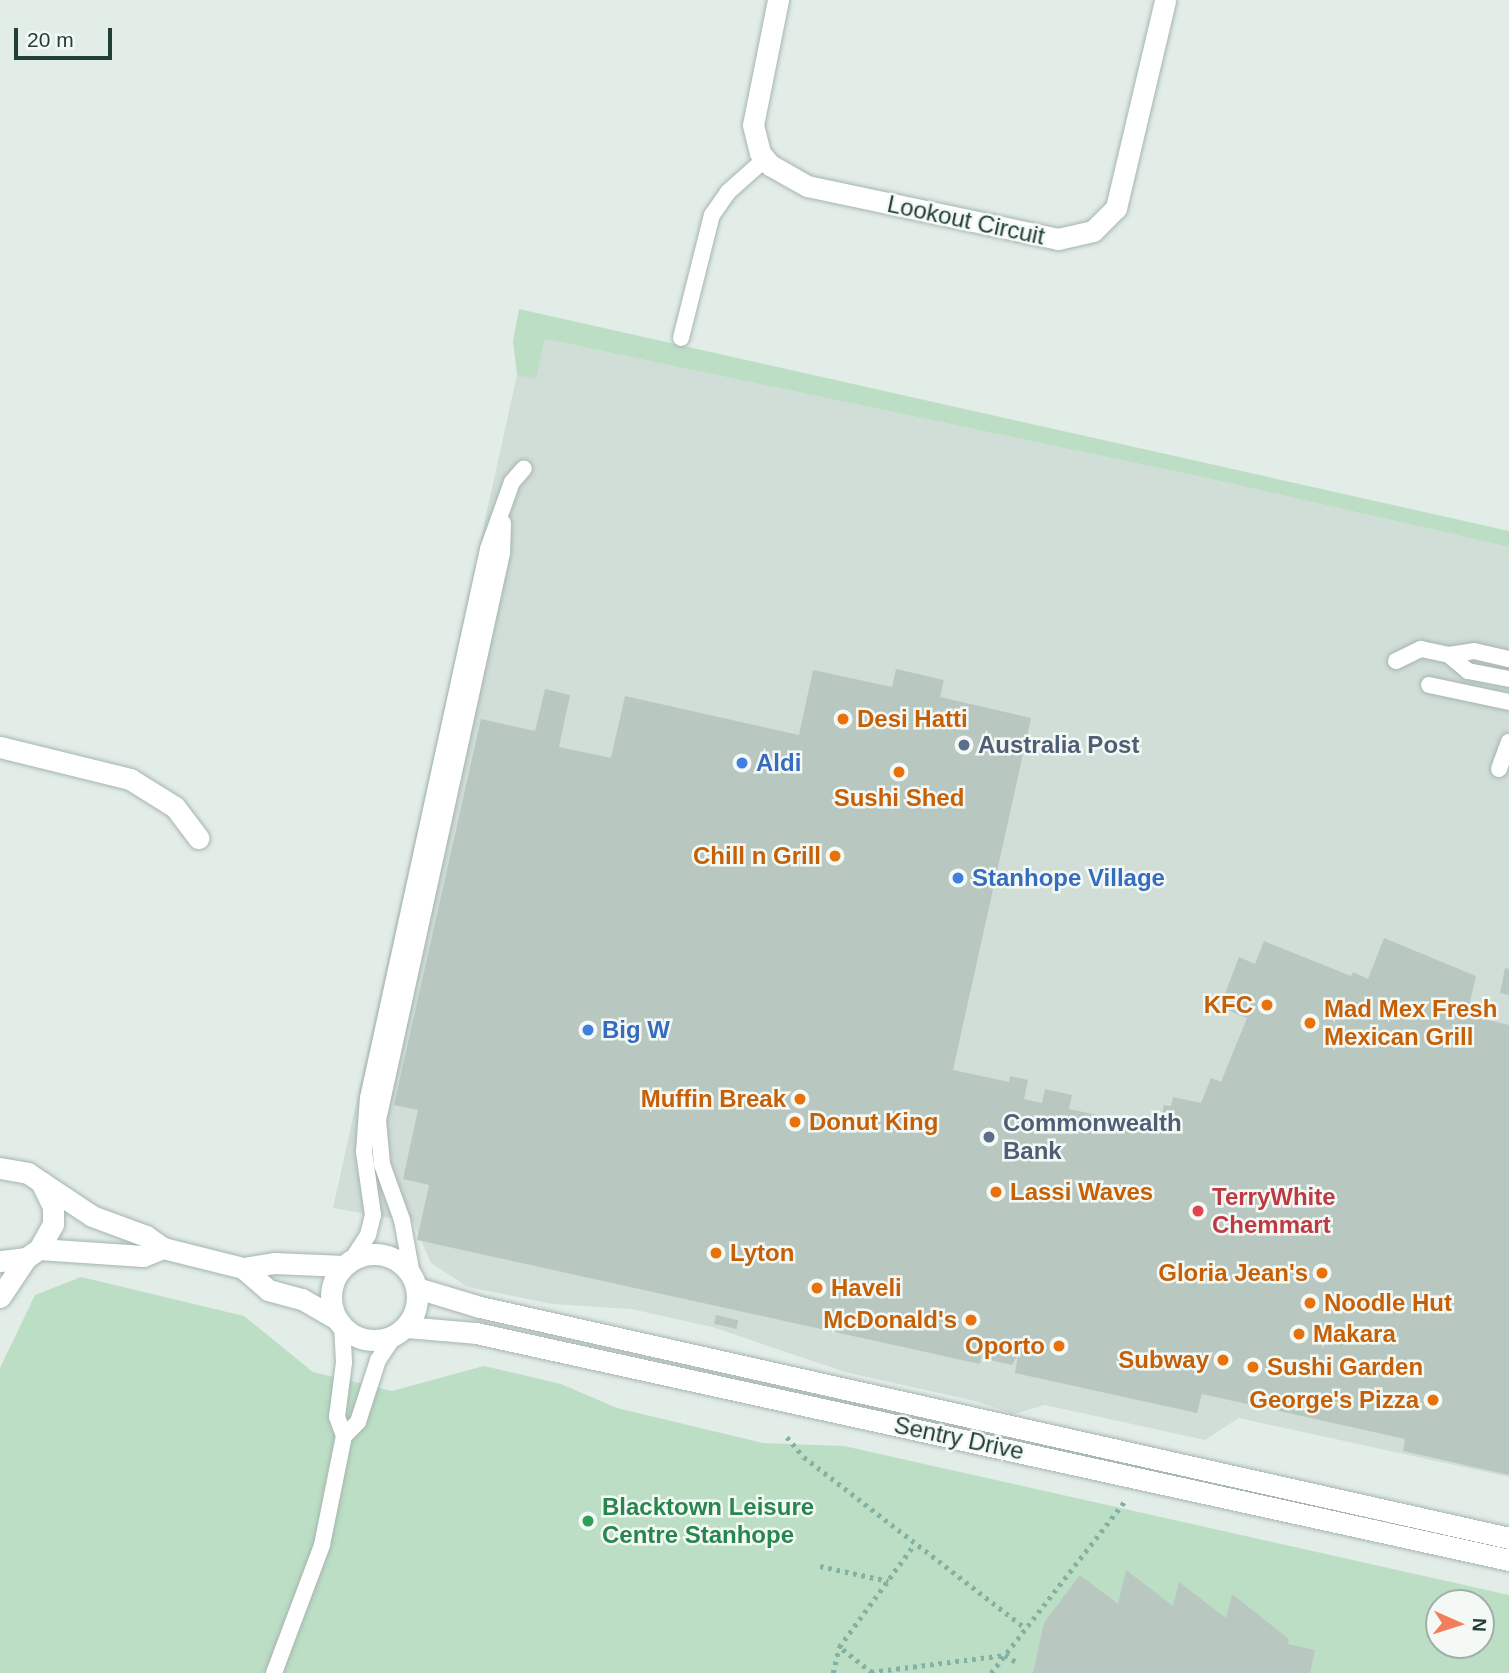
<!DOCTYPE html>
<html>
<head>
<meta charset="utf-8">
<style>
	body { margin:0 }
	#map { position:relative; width:1509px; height:1673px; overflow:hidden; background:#e3ede8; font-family:Helvetica,sans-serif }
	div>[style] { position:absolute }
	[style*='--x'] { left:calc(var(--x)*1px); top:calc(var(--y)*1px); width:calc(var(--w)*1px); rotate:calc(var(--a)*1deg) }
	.built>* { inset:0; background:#d1ddd7 }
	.green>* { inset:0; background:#bcdec5 }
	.building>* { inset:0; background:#b8c8c1; transform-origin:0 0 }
	.path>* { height:4.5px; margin-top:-2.25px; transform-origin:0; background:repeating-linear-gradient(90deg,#83b1a2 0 3.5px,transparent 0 8.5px) }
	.roads { filter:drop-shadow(0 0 2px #a5b5af) drop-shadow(0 0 2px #a5b5af) }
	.service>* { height:16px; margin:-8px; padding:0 8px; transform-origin:8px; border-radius:8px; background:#fff }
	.minor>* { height:21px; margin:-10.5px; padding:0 10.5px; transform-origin:10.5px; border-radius:10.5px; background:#fff }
	.tertiary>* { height:21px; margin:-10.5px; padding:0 10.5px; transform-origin:10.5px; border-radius:10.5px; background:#fff }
	.tertiary>.ring { margin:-10.5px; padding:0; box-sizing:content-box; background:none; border:21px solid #fff; border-radius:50% }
	.dots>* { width:19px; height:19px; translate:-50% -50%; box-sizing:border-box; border:4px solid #f4f9f6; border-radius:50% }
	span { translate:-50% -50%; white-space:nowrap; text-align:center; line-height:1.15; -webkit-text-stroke:5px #f4f9f6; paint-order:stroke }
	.street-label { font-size:24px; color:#223f37 }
	.food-label { font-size:24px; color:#c56008; font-weight:700 }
	.left { translate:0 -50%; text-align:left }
	.right { translate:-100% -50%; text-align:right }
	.service-label { font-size:24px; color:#4e5e75; font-weight:700 }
	.shop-label { font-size:24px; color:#366cbe; font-weight:700 }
	.health-label { font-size:24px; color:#be3a42; font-weight:700 }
	.leisure-label { font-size:24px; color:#27864d; font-weight:700 }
	.north { position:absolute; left:1425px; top:1589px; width:70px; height:70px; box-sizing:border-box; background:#f4f9f6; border:2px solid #a0afaa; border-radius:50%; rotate:93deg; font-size:19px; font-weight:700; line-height:28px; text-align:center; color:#223f37 }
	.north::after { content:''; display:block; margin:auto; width:24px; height:32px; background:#f37e5b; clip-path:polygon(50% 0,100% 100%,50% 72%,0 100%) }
	.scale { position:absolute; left:14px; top:28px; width:98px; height:32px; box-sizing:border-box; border:4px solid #223f37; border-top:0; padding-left:9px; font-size:21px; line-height:24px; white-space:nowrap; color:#223f37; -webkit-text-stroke:5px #f4f9f6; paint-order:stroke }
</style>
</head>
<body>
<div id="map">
	<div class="built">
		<div style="clip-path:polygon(545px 339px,1207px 478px,1509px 547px,1509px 1477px,1239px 1418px,1205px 1440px,1045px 1405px,1013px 1414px,975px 1401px,845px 1372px,712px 1327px,631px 1309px,552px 1304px,468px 1287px,431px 1263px,413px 1222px,333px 1208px,517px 375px,536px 378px)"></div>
	</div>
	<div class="green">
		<div style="clip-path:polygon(519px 309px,1509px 531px,1509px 547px,1207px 478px,545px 339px,536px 379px,517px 375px,513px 341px)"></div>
		<div style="clip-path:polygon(evenodd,81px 1277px,244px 1316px,313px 1372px,392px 1391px,484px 1366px,561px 1384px,617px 1408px,763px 1443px,844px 1446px,1509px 1595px,1509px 1673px,0 1673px,0 1368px,35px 1295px,81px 1277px,1439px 1603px,1481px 1603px,1481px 1645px,1439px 1645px,1439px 1603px)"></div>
	</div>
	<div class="building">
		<div style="clip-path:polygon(896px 669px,944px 680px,940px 697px,1031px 718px,953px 1070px,1009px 1082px,1010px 1076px,1028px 1080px,1024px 1099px,1042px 1103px,1045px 1089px,1072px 1095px,1069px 1109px,1166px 1130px,1160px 1124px,1164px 1105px,1171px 1106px,1173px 1097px,1201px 1103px,1211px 1078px,1221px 1082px,1247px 1018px,1220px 1007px,1239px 957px,1255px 964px,1264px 941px,1351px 976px,1353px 972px,1368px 979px,1384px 938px,1476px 976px,1467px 1015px,1509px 1025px,1509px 1475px,1403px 1451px,1405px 1439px,1202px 1394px,1197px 1413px,1015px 1373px,1018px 1354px,1012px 1365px,985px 1359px,988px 1347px,983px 1346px,980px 1364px,417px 1240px,429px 1185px,403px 1179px,418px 1110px,394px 1105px,481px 719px,535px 731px,545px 689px,570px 695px,559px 747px,611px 758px,625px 696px,799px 735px,813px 670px,892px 687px)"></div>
		<div style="clip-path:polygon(1505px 968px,1509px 969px,1509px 995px,1500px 993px)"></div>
		<div style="left:716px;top:1315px;width:23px;height:9px;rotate:13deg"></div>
		<div style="clip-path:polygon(1126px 1570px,1173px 1606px,1179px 1582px,1226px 1618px,1232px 1594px,1289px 1639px,1288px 1644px,1315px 1650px,1310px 1673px,1033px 1673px,1044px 1623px,1080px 1575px,1118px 1604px)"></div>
	</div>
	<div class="path">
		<div style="--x:787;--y:1437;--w:26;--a:50"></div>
		<div style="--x:804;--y:1457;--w:279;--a:37.7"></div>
		<div style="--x:820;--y:1566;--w:70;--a:12.4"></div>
		<div style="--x:871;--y:1672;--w:135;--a:-7.2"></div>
		<div style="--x:1005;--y:1655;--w:13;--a:32"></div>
		<div style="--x:833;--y:1673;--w:27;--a:-77"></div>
		<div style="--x:872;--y:1673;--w:42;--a:-141.8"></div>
		<div style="--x:839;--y:1647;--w:127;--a:-53.7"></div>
		<div style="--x:991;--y:1673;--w:218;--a:-52.1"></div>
	</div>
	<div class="roads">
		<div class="service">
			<div style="--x:681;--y:338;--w:127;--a:-75.9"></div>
			<div style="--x:712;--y:215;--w:28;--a:-55"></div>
			<div style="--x:728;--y:192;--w:50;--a:-41.7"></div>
			<div style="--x:1449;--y:655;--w:25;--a:40"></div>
			<div style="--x:1468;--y:671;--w:42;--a:11"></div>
			<div style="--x:1396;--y:661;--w:28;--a:-26"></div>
			<div style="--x:1421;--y:649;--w:29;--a:12"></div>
			<div style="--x:1449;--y:655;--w:25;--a:-9"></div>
			<div style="--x:1474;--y:651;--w:36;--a:13"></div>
			<div style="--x:1429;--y:685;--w:82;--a:12"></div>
			<div style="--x:1499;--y:769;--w:29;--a:-70"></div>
			<div style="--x:353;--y:1258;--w:27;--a:-57"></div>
			<div style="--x:368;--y:1235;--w:21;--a:-76"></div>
			<div style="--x:373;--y:1215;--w:64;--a:-98.1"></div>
			<div style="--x:364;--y:1152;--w:54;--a:-85.8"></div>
			<div style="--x:368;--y:1098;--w:562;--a:-77.67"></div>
			<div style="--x:488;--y:549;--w:71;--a:-70.3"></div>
			<div style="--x:512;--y:482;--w:18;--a:-49"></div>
			<div style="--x:412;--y:1275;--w:56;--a:-100.3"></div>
			<div style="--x:402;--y:1220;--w:59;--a:-109.7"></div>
			<div style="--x:382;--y:1164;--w:44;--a:-95.2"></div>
			<div style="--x:378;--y:1120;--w:580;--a:-77.66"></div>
			<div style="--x:502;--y:553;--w:30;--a:-88"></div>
			<div style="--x:344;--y:1436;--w:20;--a:-45"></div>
			<div style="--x:358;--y:1422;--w:65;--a:-72.1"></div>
			<div style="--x:378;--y:1360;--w:29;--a:-56"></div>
			<div style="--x:274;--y:1673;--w:137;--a:-69.4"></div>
			<div style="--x:322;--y:1545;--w:111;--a:-78.6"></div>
			<div style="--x:344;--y:1436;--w:20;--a:-110"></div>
			<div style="--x:337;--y:1417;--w:55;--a:-82.7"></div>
			<div style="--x:344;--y:1362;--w:35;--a:-93"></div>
		</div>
		<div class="minor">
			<div style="--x:778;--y:0;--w:127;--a:101.3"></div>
			<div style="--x:753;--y:125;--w:29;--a:76"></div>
			<div style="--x:760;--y:153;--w:16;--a:50"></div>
			<div style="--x:770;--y:165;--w:43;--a:29.6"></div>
			<div style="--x:807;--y:186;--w:257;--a:11.9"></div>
			<div style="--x:1058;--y:239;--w:36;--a:-13"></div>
			<div style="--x:1093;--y:231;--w:33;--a:-45"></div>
			<div style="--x:1116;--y:208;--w:214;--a:-76.7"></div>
			<div style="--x:0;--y:747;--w:134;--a:13.8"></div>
			<div style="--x:130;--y:779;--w:53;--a:31.9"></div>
			<div style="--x:175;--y:807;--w:39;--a:53"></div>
			<div style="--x:0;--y:1297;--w:47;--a:-56.3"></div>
		</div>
		<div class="tertiary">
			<div style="--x:0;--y:1168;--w:28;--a:10"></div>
			<div style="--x:28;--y:1173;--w:16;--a:35"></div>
			<div style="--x:41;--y:1182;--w:28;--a:64"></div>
			<div style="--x:53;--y:1207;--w:17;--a:90"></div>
			<div style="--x:53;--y:1224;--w:29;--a:119"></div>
			<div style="--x:39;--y:1249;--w:16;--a:145"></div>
			<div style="--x:26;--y:1258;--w:26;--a:173"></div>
			<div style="--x:41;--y:1182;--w:61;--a:33.7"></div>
			<div style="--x:92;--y:1216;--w:58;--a:20.3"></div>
			<div style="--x:146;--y:1236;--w:21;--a:35"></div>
			<div style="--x:163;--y:1248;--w:82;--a:14"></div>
			<div style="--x:243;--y:1268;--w:31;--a:-9"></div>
			<div style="--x:274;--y:1263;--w:69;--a:2.5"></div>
			<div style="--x:39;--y:1249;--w:104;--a:3.9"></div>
			<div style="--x:143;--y:1256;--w:22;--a:-22"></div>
			<div class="ring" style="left:331px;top:1254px;width:65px;height:65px"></div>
			<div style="--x:243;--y:1268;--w:33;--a:41"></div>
			<div style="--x:268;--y:1290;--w:35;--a:15"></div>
			<div style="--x:302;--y:1299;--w:39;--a:30"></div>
			<div style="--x:417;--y:1288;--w:66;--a:16.8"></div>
			<div style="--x:480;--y:1307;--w:1055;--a:12.65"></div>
			<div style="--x:406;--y:1327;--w:70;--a:4.9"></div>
			<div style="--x:476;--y:1333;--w:1058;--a:12.39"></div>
		</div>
	</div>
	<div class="dots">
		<div style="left:843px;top:719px;background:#e8710a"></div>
		<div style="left:964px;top:745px;background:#5c6f8a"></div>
		<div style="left:742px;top:763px;background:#3f7fe0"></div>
		<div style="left:899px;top:772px;background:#e8710a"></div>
		<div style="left:835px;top:856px;background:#e8710a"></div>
		<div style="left:958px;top:878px;background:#3f7fe0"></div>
		<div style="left:1267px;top:1005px;background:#e8710a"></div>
		<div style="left:1310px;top:1023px;background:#e8710a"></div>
		<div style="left:588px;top:1030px;background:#3f7fe0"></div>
		<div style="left:800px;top:1099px;background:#e8710a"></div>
		<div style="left:795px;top:1122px;background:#e8710a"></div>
		<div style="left:989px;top:1137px;background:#5c6f8a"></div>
		<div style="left:996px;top:1192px;background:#e8710a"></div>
		<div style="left:1198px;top:1211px;background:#e0444e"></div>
		<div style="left:716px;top:1253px;background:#e8710a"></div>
		<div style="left:1322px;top:1273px;background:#e8710a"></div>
		<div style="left:817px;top:1288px;background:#e8710a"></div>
		<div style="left:1310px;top:1303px;background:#e8710a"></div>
		<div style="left:971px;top:1320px;background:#e8710a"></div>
		<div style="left:1299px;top:1334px;background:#e8710a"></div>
		<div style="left:1059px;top:1346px;background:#e8710a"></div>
		<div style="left:1223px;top:1360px;background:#e8710a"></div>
		<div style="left:1253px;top:1367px;background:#e8710a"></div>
		<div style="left:1433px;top:1400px;background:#e8710a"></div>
		<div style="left:588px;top:1521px;background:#2e9e5b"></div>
	</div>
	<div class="street-label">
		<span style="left:966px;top:220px;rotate:12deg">Lookout Circuit</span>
		<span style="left:959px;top:1438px;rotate:12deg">Sentry Drive</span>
	</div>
	<div class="food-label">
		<span class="left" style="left:857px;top:719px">Desi Hatti</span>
		<span style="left:899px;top:798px">Sushi Shed</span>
		<span class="right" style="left:821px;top:856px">Chill n Grill</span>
		<span class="right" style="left:1253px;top:1005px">KFC</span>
		<span class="left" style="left:1324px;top:1023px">Mad Mex Fresh<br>Mexican Grill</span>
		<span class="right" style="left:786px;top:1099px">Muffin Break</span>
		<span class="left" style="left:809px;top:1122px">Donut King</span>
		<span class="left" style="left:1010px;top:1192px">Lassi Waves</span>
		<span class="left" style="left:730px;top:1253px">Lyton</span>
		<span class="right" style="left:1308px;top:1273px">Gloria Jean's</span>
		<span class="left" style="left:831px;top:1288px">Haveli</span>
		<span class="left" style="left:1324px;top:1303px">Noodle Hut</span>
		<span class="right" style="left:957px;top:1320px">McDonald's</span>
		<span class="left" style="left:1313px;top:1334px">Makara</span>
		<span class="right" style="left:1045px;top:1346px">Oporto</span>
		<span class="right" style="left:1209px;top:1360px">Subway</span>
		<span class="left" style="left:1267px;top:1367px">Sushi Garden</span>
		<span class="right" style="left:1419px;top:1400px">George's Pizza</span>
	</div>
	<div class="service-label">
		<span class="left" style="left:978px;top:745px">Australia Post</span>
		<span class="left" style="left:1003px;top:1137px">Commonwealth<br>Bank</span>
	</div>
	<div class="shop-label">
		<span class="left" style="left:756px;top:763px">Aldi</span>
		<span class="left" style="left:972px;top:878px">Stanhope Village</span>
		<span class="left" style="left:602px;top:1030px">Big W</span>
	</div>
	<div class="health-label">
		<span class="left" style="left:1212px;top:1211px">TerryWhite<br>Chemmart</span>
	</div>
	<div class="leisure-label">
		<span class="left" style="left:602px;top:1521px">Blacktown Leisure<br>Centre Stanhope</span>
	</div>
	<div class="north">N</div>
	<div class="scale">20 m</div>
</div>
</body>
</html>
